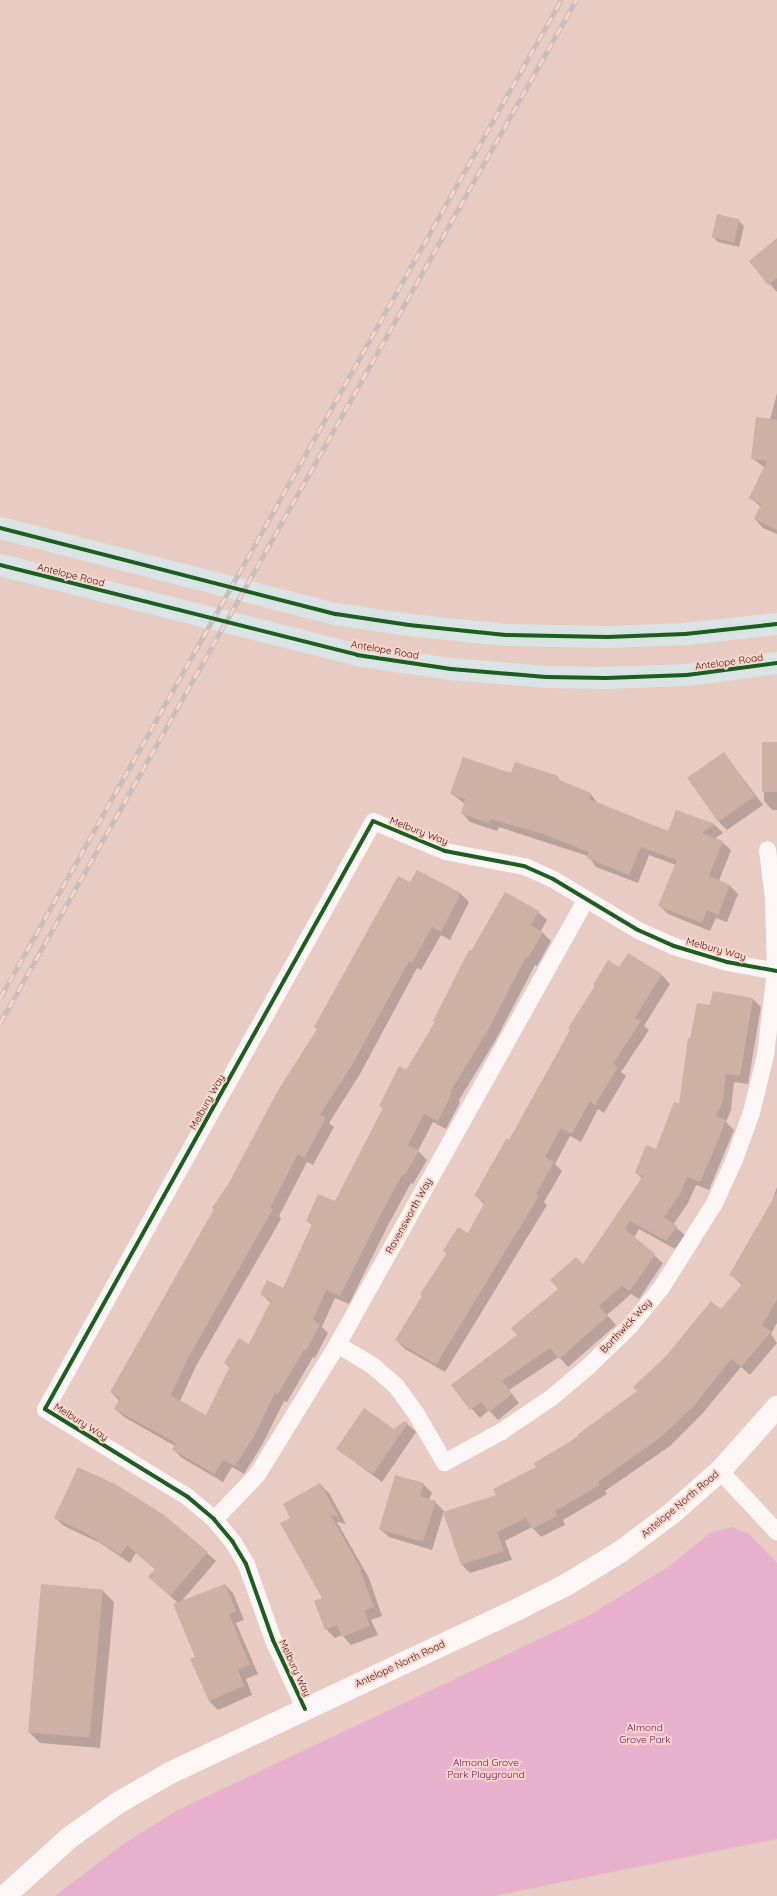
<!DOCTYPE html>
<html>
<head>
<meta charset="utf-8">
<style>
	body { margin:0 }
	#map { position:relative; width:777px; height:1896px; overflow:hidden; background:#e8cbc3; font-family:Quicksand,sans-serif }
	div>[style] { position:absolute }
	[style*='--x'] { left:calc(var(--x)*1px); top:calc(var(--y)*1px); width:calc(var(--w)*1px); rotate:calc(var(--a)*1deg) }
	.green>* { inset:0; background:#e8b1ce }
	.shadow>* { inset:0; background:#0003 }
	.building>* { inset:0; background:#ccb1a4; transform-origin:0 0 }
	.street>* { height:17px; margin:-8.5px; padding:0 8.5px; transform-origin:8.5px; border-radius:8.5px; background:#fcf7f6 }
	.secondary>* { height:22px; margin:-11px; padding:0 11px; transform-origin:11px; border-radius:11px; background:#fcf7f6 }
	.primary>* { height:22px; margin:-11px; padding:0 11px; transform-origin:11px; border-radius:11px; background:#dae4e5 }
	.rail>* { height:4.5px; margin-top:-2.25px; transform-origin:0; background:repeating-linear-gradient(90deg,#f8d4ca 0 9px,#c7bebb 0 18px); box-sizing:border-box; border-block:1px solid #c7bebb }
	.cycleway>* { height:4px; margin:-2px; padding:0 2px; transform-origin:2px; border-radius:2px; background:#1b5e20 }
	span { translate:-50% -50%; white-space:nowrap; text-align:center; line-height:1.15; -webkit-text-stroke:4px #f8d4ca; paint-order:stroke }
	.street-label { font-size:10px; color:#3a1a11 }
	.park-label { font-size:10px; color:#700f62 }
</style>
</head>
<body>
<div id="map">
	<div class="green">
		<div style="clip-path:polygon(732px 1527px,749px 1534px,777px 1563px,777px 1839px,493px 1896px,55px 1896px,122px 1845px,176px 1811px,588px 1616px,668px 1567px,710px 1533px)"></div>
	</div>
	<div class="shadow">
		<div style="clip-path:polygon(738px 220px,744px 226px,739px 247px,718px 242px,713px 237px)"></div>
		<div style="clip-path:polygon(777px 240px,777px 292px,750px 262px)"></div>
		<div style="clip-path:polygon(777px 393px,777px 534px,763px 528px,755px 519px,761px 507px,750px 498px,764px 467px,752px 458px,770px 420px)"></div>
		<div style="clip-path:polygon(763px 743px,777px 743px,777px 810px,772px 810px,764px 801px)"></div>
		<div style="clip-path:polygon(724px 753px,763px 805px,727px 830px,719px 822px)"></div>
		<div style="clip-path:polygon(512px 774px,557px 777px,563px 783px,590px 793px,598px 804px,669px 832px,677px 811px,715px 825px,723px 833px,714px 839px,722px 842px,731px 850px,719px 881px,730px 886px,738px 894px,727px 922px,716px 918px,710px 931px,668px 914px,659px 905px,676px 865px,649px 855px,638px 883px,596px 867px,588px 856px,499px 827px,497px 831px,470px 822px,462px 813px,465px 804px,452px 794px)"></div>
		<div style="clip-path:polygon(417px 871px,461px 894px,469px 902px,450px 940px,441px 935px,421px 970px,417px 968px,360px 1074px,329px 1123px,334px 1127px,313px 1165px,307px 1162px,279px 1216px,281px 1219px,196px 1366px,180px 1401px,206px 1416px,230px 1368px,225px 1363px,249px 1345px,271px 1303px,261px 1294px,284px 1289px,313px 1226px,307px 1221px,335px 1203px,384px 1109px,380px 1106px,407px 1071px,436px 1023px,472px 953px,538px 912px,547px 920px,541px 931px,551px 941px,537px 966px,535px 965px,495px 1041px,459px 1100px,460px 1102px,446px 1129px,433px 1122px,418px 1151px,427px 1160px,413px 1184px,411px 1183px,387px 1227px,349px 1304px,335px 1298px,322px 1327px,328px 1333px,315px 1358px,313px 1357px,287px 1402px,284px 1401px,262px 1445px,244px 1474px,232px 1467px,223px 1482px,182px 1458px,173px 1449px,175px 1446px,124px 1417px,115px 1409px,119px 1401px,111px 1392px,230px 1184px)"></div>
		<div style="clip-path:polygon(628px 954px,662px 975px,670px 984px,644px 1026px,649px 1030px,621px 1072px,626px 1076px,604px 1113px,598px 1109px,581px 1142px,570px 1136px,555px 1164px,562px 1171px,544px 1202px,547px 1205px,445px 1372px,405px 1349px,396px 1340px,447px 1254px,444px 1251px,469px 1234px,484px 1204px,476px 1196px)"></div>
		<div style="clip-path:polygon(753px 999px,761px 1007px,748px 1084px,734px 1082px,731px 1110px,726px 1122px,734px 1130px,709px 1190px,696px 1185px,688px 1203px,673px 1225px,685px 1235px,675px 1249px,639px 1229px,634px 1238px,663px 1263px,639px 1299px,631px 1294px,607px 1315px,616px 1325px,568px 1367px,559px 1357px,509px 1390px,519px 1403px,498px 1420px,489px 1410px,480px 1418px,452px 1386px,518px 1335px,583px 1265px,642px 1179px,636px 1172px,656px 1150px,680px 1106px,691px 1040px,711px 1006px)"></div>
		<div style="clip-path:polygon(777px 1187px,777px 1202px,773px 1198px)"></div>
		<div style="clip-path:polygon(777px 1226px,777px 1323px,771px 1334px,777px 1343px,750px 1375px,741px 1367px,702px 1414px,670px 1446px,605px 1491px,607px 1494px,563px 1520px,565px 1525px,541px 1537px,532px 1527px,505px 1541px,512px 1560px,470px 1573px,462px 1565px,498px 1496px,638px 1391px,721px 1310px,742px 1285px,731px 1275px)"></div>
		<div style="clip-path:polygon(405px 1422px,416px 1432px,382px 1482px,337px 1449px,394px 1430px)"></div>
		<div style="clip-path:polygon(320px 1484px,329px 1493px,346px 1524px,337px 1522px,369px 1578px,382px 1616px,371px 1620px,378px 1635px,351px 1645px,342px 1635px,335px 1638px,326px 1629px,323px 1598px,292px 1518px)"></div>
		<div style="clip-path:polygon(423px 1484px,432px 1493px,429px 1500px,435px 1502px,444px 1511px,432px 1550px,389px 1537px,380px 1529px)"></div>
		<div style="clip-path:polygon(55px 1518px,207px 1553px,216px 1561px,181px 1602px,225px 1585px,233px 1593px,244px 1620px,236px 1623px,258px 1674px,246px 1679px,252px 1695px,218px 1710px,209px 1701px,192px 1660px,196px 1658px,178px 1603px,149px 1577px,156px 1570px,136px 1553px,130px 1563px,100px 1543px,64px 1526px)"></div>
		<div style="clip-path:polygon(102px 1590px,114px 1602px,100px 1748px,40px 1743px,29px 1732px)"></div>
	</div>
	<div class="building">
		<div style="left:717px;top:214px;width:23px;height:24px;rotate:13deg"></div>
		<div style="clip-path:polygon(777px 238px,777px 278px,768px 285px,749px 261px)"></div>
		<div style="clip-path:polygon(756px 417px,777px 420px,777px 530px,754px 519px,761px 504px,749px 498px,767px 461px,751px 459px)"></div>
		<div style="left:762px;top:742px;width:15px;height:50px"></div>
		<div style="left:724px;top:752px;width:54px;height:45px;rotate:55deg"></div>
		<div style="clip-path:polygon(463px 757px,511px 773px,515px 762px,558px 776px,557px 779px,591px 793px,589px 799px,668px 831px,676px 810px,715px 824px,702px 833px,723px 841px,709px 876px,730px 885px,718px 915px,707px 910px,702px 923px,658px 906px,677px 860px,641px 847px,629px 875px,587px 858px,589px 852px,540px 833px,490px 819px,489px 823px,461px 814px,465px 799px,450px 794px)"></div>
		<div style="clip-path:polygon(417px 870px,461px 893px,441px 932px,432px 927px,412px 963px,409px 961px,352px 1065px,320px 1115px,326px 1118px,304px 1158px,298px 1154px,270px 1208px,273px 1209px,188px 1358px,171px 1395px,206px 1415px,230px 1366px,224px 1363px,239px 1338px,249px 1344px,271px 1300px,260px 1294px,267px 1280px,283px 1288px,312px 1224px,306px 1221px,318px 1194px,335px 1201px,383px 1108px,379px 1106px,399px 1066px,406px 1070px,435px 1022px,433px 1021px,469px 950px,471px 951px,505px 892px,539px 911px,531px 925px,543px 932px,528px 958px,526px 957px,487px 1032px,450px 1092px,452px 1093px,438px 1121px,424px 1114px,408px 1145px,419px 1151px,404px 1176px,402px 1175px,379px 1218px,340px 1296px,326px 1290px,313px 1320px,320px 1324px,306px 1351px,304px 1350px,278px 1394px,275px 1393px,254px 1436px,235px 1466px,223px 1460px,214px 1474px,172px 1449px,176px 1443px,114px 1409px,120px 1398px,110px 1392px,214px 1209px,212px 1208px,229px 1183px,277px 1092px,317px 1029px,314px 1027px,398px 876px,410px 882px)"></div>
		<div style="clip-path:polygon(628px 953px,662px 974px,635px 1018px,641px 1021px,613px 1064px,618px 1067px,595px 1105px,590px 1101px,572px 1134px,561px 1128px,545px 1157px,554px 1162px,536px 1194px,539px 1196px,436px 1365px,395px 1340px,422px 1296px,420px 1294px,447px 1253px,443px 1251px,458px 1227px,468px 1233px,485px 1202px,474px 1196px,506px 1139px,509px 1140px,570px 1030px,568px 1028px,595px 986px,593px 985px,608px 960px,619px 967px)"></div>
		<div style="clip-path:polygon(713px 991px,753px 998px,740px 1076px,726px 1074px,723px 1101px,716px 1116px,726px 1120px,714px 1150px,700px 1182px,687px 1177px,680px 1194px,664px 1217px,677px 1226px,666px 1241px,630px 1221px,625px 1229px,655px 1254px,630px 1291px,622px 1286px,599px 1306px,608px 1316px,559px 1359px,550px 1348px,502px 1381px,512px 1394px,489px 1412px,481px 1402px,470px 1410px,451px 1385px,517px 1335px,511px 1328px,558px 1289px,550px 1280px,576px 1257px,583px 1264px,643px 1176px,635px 1173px,646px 1145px,656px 1149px,674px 1102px,679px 1104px,688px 1038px,690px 1039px,697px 1003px,710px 1005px)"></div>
		<div style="clip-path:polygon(777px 1192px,777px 1300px,762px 1325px,771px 1332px,741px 1367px,731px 1359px,694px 1406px,661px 1437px,598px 1482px,600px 1485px,555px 1511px,557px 1516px,532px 1529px,526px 1518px,497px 1532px,504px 1551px,461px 1565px,443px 1512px,496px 1495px,493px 1489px,536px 1467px,534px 1463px,578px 1437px,577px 1435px,637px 1391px,633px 1387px,667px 1355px,711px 1301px,721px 1309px,743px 1283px,729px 1275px)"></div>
		<div style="clip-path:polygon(364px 1408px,394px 1429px,405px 1421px,408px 1423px,373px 1474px,336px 1449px)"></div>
		<div style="clip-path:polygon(78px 1467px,115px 1484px,164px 1515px,208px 1552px,170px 1596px,148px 1577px,155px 1569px,127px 1545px,121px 1555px,82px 1531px,54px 1518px)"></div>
		<div style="clip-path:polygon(395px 1475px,424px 1483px,420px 1496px,436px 1501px,423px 1542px,379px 1529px)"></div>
		<div style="clip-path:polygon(320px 1483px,339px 1517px,330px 1514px,361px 1569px,360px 1570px,374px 1607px,364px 1611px,370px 1626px,342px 1637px,337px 1625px,325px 1630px,314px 1601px,322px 1598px,280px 1523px,290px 1518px,283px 1504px)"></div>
		<div style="left:41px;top:1584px;width:62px;height:149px;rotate:5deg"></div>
		<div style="clip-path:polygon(225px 1584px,236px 1611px,229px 1614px,250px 1665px,238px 1670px,244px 1686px,209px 1701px,190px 1659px,195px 1657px,173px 1604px)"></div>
	</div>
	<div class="street">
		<div style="--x:337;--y:1344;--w:41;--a:31"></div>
		<div style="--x:372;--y:1365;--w:32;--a:41"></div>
		<div style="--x:396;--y:1386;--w:32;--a:54"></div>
		<div style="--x:415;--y:1412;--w:58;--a:59.9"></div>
		<div style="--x:444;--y:1462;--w:65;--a:-28.5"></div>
		<div style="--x:501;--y:1431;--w:59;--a:-34"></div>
		<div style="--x:550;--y:1398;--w:50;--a:-40.1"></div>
		<div style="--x:588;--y:1366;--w:59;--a:-44.3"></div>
		<div style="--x:630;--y:1325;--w:49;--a:-50.8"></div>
		<div style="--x:661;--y:1287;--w:99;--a:-57.8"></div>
		<div style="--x:714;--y:1203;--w:48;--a:-65.6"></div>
		<div style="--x:734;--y:1159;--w:50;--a:-70.1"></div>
		<div style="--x:751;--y:1112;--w:59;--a:-76.2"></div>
		<div style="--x:765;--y:1055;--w:85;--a:-83.2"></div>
		<div style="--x:775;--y:971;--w:73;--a:-91.6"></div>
		<div style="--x:773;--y:898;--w:49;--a:-97"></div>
		<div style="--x:720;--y:1471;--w:83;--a:46.9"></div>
		<div style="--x:214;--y:1519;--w:62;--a:-46.3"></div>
		<div style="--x:257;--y:1474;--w:153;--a:-58.4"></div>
		<div style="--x:337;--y:1344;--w:509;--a:-60.81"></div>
		<div style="--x:305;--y:1709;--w:76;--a:-114.9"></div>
		<div style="--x:273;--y:1640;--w:81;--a:-109.6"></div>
		<div style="--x:246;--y:1564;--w:26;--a:-121"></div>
		<div style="--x:233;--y:1542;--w:30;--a:-130"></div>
		<div style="--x:214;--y:1519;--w:34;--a:-140"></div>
		<div style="--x:188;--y:1497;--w:168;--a:-148.4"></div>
		<div style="--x:45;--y:1409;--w:673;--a:-60.85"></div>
		<div style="--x:373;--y:821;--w:78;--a:22.6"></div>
		<div style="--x:445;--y:851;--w:80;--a:10.8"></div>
		<div style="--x:524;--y:866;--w:32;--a:24"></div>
		<div style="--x:553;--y:879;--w:99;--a:31"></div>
		<div style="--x:638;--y:930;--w:39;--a:24"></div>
		<div style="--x:674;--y:946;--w:55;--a:16.8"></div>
		<div style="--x:727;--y:962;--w:51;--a:10.2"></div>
	</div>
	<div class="secondary">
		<div style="--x:5;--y:1896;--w:86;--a:-42.2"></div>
		<div style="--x:69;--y:1838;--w:60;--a:-35.5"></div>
		<div style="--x:118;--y:1803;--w:60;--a:-30"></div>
		<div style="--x:170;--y:1773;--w:387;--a:-25.2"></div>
		<div style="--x:520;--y:1608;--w:51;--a:-26.6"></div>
		<div style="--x:566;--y:1585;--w:63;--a:-31.4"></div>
		<div style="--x:620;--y:1552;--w:64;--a:-36.7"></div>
		<div style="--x:671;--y:1514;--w:65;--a:-41.3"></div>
		<div style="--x:720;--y:1471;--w:86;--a:-48.3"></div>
	</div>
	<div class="primary">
		<div style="--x:0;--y:528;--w:347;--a:14.4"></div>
		<div style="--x:336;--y:614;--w:74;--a:8.6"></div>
		<div style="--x:409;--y:625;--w:97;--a:5.9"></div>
		<div style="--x:505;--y:635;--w:102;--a:1.1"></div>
		<div style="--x:607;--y:637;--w:78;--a:-2.2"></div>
		<div style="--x:685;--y:634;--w:93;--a:-6.2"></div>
		<div style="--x:0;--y:565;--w:368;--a:14.1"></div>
		<div style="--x:357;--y:655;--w:95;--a:8.5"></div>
		<div style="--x:451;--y:669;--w:95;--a:4.8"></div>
		<div style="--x:546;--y:677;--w:60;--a:1"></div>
		<div style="--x:606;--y:678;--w:81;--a:-2.1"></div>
		<div style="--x:687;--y:675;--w:91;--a:-7.6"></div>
	</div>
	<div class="rail">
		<div style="--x:0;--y:998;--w:1145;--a:-60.66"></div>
		<div style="--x:0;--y:1023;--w:1174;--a:-60.62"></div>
	</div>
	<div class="cycleway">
		<div style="--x:0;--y:528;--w:347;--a:14.4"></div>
		<div style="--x:336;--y:614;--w:74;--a:8.6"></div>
		<div style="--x:409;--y:625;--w:97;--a:5.9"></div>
		<div style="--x:505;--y:635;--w:102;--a:1.1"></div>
		<div style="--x:607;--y:637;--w:78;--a:-2.2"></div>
		<div style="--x:685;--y:634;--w:93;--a:-6.2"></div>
		<div style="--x:0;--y:565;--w:368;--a:14.1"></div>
		<div style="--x:357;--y:655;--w:95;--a:8.5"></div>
		<div style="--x:451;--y:669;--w:95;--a:4.8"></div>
		<div style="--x:546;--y:677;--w:60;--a:1"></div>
		<div style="--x:606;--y:678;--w:81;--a:-2.1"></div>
		<div style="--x:687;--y:675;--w:91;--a:-7.6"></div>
		<div style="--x:305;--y:1709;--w:76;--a:-114.9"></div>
		<div style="--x:273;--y:1640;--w:81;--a:-109.6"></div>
		<div style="--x:246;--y:1564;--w:26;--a:-121"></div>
		<div style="--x:233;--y:1542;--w:30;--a:-130"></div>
		<div style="--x:214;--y:1519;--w:34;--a:-140"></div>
		<div style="--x:188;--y:1497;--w:168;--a:-148.4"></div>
		<div style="--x:45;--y:1409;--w:673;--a:-60.85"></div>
		<div style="--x:373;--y:821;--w:78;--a:22.6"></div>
		<div style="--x:445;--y:851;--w:80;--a:10.8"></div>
		<div style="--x:524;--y:866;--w:32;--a:24"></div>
		<div style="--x:553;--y:879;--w:99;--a:31"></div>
		<div style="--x:638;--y:930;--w:39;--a:24"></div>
		<div style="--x:674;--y:946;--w:55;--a:16.8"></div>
		<div style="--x:727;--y:962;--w:51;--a:10.2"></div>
	</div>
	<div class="street-label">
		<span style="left:71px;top:575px;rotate:14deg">Antelope Road</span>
		<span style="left:385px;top:650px;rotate:10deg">Antelope Road</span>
		<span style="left:729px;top:662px;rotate:-8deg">Antelope Road</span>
		<span style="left:419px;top:831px;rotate:21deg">Melbury Way</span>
		<span style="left:716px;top:949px;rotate:15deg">Melbury Way</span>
		<span style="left:207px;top:1102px;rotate:-61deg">Melbury Way</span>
		<span style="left:409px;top:1216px;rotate:-61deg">Ravensworth Way</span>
		<span style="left:626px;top:1326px;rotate:-47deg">Borthwick Way</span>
		<span style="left:81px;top:1422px;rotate:32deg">Melbury Way</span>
		<span style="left:680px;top:1504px;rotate:-40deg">Antelope North Road</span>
		<span style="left:400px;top:1664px;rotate:-25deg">Antelope North Road</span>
		<span style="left:295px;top:1668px;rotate:65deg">Melbury Way</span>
	</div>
	<div class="park-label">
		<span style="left:645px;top:1733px">Almond<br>Grove Park</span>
		<span style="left:486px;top:1768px">Almond Grove<br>Park Playground</span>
	</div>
</div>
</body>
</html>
